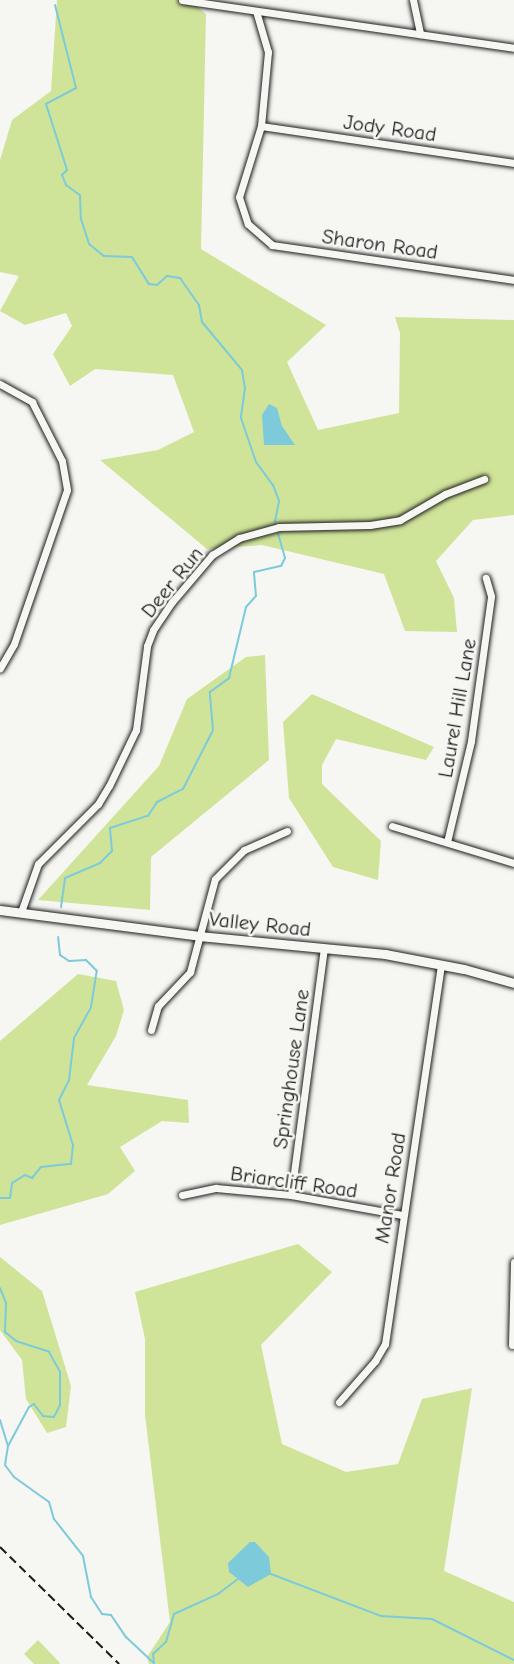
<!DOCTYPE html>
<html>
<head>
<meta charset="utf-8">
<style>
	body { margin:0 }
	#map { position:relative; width:514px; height:1664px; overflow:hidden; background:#f6f6f2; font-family:"Comic Neue",sans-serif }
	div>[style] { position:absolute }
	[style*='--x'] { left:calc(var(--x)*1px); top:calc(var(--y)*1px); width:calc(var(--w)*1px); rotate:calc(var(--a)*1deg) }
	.green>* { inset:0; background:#cfe499 }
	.water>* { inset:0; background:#7ccada }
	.stream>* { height:2px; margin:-1px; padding:0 1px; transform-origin:1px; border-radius:1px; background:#7ccada }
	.roads { filter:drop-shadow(0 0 2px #1c1c1c) drop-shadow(0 0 2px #1c1c1c) }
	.minor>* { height:7px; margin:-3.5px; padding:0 3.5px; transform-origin:3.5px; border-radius:3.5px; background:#f6f6f2 }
	.secondary>* { height:9px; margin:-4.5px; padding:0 4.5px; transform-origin:4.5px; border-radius:4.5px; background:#f6f6f2 }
	.rail>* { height:2px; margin-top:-1px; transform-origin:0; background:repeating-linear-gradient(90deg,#1c1c1c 0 9px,transparent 0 13.5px) }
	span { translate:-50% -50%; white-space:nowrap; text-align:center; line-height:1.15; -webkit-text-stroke:5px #f6f6f2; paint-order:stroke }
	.street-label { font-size:21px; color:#1c1c1c }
</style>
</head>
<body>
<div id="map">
	<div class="green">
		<div style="clip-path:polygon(57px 0,189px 0,206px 14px,201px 249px,326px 325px,287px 362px,318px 430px,399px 413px,400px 333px,395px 317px,514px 320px,514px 515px,473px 520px,436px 561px,454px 598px,457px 632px,405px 631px,384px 574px,262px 545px,207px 549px,100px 460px,158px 450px,194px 432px,173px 375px,95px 369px,70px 386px,53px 354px,72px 326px,66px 313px,25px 325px,0 311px,19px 276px,0 272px,0 160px,12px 120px,51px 91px)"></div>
		<div style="clip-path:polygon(265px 655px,269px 760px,151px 857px,150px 910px,38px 900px,159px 766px,187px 699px,246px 657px)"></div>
		<div style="clip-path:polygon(312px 694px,434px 747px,426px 760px,336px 739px,322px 765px,322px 784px,381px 841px,378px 880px,333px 867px,289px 798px,283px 722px)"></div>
		<div style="clip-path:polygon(78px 974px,116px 981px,124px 1010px,116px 1036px,87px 1085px,188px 1100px,189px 1123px,162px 1121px,120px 1147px,135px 1171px,108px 1194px,0 1225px,0 1041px)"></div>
		<div style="clip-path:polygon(298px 1244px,332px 1272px,261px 1345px,282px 1444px,346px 1472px,398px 1464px,422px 1399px,472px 1388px,444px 1571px,514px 1602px,514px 1664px,149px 1664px,147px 1657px,170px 1622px,145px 1415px,145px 1339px,135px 1292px)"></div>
		<div style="clip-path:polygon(0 1257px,42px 1291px,71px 1386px,66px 1427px,47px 1433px,26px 1399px,22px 1360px,0 1330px)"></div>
		<div style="clip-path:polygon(38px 1640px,60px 1663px,59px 1664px,34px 1664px,24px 1654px)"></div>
	</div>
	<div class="water">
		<div style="clip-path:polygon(269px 404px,277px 408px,282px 426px,295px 445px,264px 445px,262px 415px)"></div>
		<div style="clip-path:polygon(250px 1542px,255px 1542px,269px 1557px,271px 1574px,248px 1587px,229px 1572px,228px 1563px)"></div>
	</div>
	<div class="stream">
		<div style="--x:55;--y:5;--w:86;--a:75.8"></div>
		<div style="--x:76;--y:88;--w:34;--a:152"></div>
		<div style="--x:46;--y:104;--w:69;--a:72.3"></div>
		<div style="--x:67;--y:170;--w:7;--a:135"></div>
		<div style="--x:62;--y:175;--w:11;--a:68"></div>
		<div style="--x:66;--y:185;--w:17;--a:36"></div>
		<div style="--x:80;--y:195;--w:24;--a:88"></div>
		<div style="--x:81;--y:219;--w:26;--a:72"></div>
		<div style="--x:89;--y:244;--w:19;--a:39"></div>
		<div style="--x:104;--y:256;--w:28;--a:2"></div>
		<div style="--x:132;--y:257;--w:32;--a:58"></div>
		<div style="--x:149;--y:284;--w:8;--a:7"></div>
		<div style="--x:157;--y:285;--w:13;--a:-42"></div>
		<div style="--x:167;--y:276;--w:13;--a:9"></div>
		<div style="--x:180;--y:278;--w:33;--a:55"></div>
		<div style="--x:199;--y:305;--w:17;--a:80"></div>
		<div style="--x:202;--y:322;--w:62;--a:50.2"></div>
		<div style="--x:242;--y:370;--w:18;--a:81"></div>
		<div style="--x:245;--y:388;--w:30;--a:98"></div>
		<div style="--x:241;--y:418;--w:46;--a:71.2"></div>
		<div style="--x:256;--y:462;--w:29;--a:54"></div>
		<div style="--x:273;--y:485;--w:17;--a:69"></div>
		<div style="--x:279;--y:501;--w:21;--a:101"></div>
		<div style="--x:61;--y:907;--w:29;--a:-82"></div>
		<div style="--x:65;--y:878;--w:38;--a:-23"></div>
		<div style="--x:100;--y:863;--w:17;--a:-45"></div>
		<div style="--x:112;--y:851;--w:23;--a:-95"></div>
		<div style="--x:110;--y:828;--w:40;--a:-18"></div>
		<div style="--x:148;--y:816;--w:17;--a:-57"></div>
		<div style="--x:157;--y:802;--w:29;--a:-27"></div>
		<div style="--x:183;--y:789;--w:66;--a:-63"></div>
		<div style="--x:213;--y:730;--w:38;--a:-95"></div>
		<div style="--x:210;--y:692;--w:24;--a:-36"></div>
		<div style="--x:229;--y:678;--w:73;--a:-76.5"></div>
		<div style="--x:246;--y:607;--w:15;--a:-48"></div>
		<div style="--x:256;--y:596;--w:24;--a:-95"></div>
		<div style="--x:254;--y:572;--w:28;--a:-13"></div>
		<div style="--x:281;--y:566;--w:9;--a:-63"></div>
		<div style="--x:285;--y:558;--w:25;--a:-106"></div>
		<div style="--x:0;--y:1198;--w:10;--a:0"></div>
		<div style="--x:10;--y:1198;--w:15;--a:-82"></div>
		<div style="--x:12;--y:1183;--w:15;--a:-32"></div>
		<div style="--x:25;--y:1175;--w:8;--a:23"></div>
		<div style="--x:32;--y:1178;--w:14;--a:-51"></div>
		<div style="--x:41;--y:1167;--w:30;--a:-6"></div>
		<div style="--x:71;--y:1164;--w:19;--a:-84"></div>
		<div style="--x:73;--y:1145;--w:47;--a:-107.3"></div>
		<div style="--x:59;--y:1100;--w:22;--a:-63"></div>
		<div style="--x:69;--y:1080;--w:42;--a:-83.2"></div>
		<div style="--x:74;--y:1038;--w:35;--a:-61"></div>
		<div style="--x:91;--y:1007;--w:36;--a:-81"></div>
		<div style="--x:97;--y:971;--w:16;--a:-135"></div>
		<div style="--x:86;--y:960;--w:17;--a:177"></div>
		<div style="--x:69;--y:961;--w:11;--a:-146"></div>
		<div style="--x:60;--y:955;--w:18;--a:-96"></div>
		<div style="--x:0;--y:1288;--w:16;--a:68"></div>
		<div style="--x:6;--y:1303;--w:29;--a:92"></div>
		<div style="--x:5;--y:1332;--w:14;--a:39"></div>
		<div style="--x:16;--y:1341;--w:35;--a:18"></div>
		<div style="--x:49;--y:1352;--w:23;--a:61"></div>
		<div style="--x:60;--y:1372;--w:33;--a:90"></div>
		<div style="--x:60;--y:1405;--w:13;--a:117"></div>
		<div style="--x:54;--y:1417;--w:11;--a:-175"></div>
		<div style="--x:43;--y:1416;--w:15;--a:-127"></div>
		<div style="--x:34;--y:1404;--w:6;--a:149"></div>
		<div style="--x:29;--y:1407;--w:44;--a:118.3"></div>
		<div style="--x:8;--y:1446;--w:19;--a:99"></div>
		<div style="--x:5;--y:1465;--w:15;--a:53"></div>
		<div style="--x:14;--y:1477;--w:43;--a:35.5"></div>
		<div style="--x:49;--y:1502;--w:18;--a:74"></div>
		<div style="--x:54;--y:1519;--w:47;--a:51.9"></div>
		<div style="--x:83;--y:1556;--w:42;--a:79"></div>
		<div style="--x:91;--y:1597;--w:20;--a:57"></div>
		<div style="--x:102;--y:1614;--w:9;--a:6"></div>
		<div style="--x:111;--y:1615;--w:27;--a:56"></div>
		<div style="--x:126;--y:1637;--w:38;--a:43"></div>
		<div style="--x:0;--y:1420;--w:27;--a:73"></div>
		<div style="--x:271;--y:1574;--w:118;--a:20.9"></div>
		<div style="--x:381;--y:1616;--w:51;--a:3.4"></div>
		<div style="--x:432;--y:1619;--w:92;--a:26.6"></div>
		<div style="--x:154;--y:1663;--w:9;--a:-96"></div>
		<div style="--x:153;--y:1654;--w:18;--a:-43"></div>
		<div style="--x:166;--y:1642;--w:29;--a:-74"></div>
		<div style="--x:174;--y:1614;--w:48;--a:-24.4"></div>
		<div style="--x:218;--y:1594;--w:25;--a:-37"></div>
	</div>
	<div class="roads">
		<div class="minor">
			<div style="--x:182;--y:0;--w:335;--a:8.2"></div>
			<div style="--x:413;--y:0;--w:35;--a:78"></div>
			<div style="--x:256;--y:11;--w:43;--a:73.7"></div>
			<div style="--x:268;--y:52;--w:74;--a:95.4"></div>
			<div style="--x:261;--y:126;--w:74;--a:107.2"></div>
			<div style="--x:239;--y:197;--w:28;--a:72"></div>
			<div style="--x:248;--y:224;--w:32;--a:41"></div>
			<div style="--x:272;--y:245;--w:245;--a:8.2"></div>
			<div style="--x:261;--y:126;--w:256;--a:8.3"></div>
			<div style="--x:0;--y:384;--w:37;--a:29"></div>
			<div style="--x:32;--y:402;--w:66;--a:63"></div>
			<div style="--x:62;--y:461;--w:29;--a:80"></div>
			<div style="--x:67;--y:490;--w:163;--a:109"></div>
			<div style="--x:14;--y:644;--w:28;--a:120"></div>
			<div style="--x:392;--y:826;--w:127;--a:16.9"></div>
			<div style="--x:447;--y:842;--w:104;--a:-76.6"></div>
			<div style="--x:471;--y:741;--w:146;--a:-82.1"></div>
			<div style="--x:491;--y:596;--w:19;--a:-106"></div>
			<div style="--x:21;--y:912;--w:51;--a:-70.5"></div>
			<div style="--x:38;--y:864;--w:85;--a:-45"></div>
			<div style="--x:98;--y:804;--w:21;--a:-59"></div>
			<div style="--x:109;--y:786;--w:62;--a:-64.3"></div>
			<div style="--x:136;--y:730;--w:85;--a:-82.5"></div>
			<div style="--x:147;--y:646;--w:17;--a:-69"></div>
			<div style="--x:153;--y:630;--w:34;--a:-56"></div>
			<div style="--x:172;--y:602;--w:62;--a:-49.6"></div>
			<div style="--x:212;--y:555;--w:32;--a:-32"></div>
			<div style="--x:239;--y:538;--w:41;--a:-15.4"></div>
			<div style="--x:279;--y:527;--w:91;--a:-1.3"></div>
			<div style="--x:370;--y:525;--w:30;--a:-9"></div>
			<div style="--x:400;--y:520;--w:52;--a:-30"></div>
			<div style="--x:445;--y:494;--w:42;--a:-21"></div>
			<div style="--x:151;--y:1030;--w:25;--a:-74"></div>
			<div style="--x:158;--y:1006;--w:47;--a:-46.7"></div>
			<div style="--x:190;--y:972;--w:96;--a:-75"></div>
			<div style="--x:215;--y:879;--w:41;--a:-45"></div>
			<div style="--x:244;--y:850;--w:47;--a:-23.8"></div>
			<div style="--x:182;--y:1195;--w:35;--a:-12"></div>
			<div style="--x:216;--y:1188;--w:75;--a:5.3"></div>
			<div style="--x:291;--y:1195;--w:113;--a:10.2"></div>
			<div style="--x:291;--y:1195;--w:249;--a:-82.4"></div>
			<div style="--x:512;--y:1345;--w:83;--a:-88.6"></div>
			<div style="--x:339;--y:1402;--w:55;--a:-48.7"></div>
			<div style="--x:375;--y:1361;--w:20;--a:-60"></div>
			<div style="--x:385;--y:1344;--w:384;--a:-81.6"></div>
		</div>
		<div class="secondary">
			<div style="--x:0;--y:910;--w:201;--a:7.4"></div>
			<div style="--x:199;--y:936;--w:187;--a:5.5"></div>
			<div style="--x:385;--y:954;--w:80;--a:10.8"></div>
			<div style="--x:464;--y:969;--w:52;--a:15.6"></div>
		</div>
	</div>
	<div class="rail">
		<div style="--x:0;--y:1547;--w:167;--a:44.5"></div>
	</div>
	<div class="street-label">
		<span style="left:390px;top:128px;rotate:8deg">Jody Road</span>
		<span style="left:380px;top:244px;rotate:8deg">Sharon Road</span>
		<span style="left:172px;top:582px;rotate:-51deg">Deer Run</span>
		<span style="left:457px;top:708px;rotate:-80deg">Laurel Hill Lane</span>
		<span style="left:260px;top:924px;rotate:6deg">Valley Road</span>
		<span style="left:291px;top:1069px;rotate:-82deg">Springhouse Lane</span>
		<span style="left:294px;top:1182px;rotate:8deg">Briarcliff Road</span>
		<span style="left:390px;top:1188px;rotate:-81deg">Manor Road</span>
	</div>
</div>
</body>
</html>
